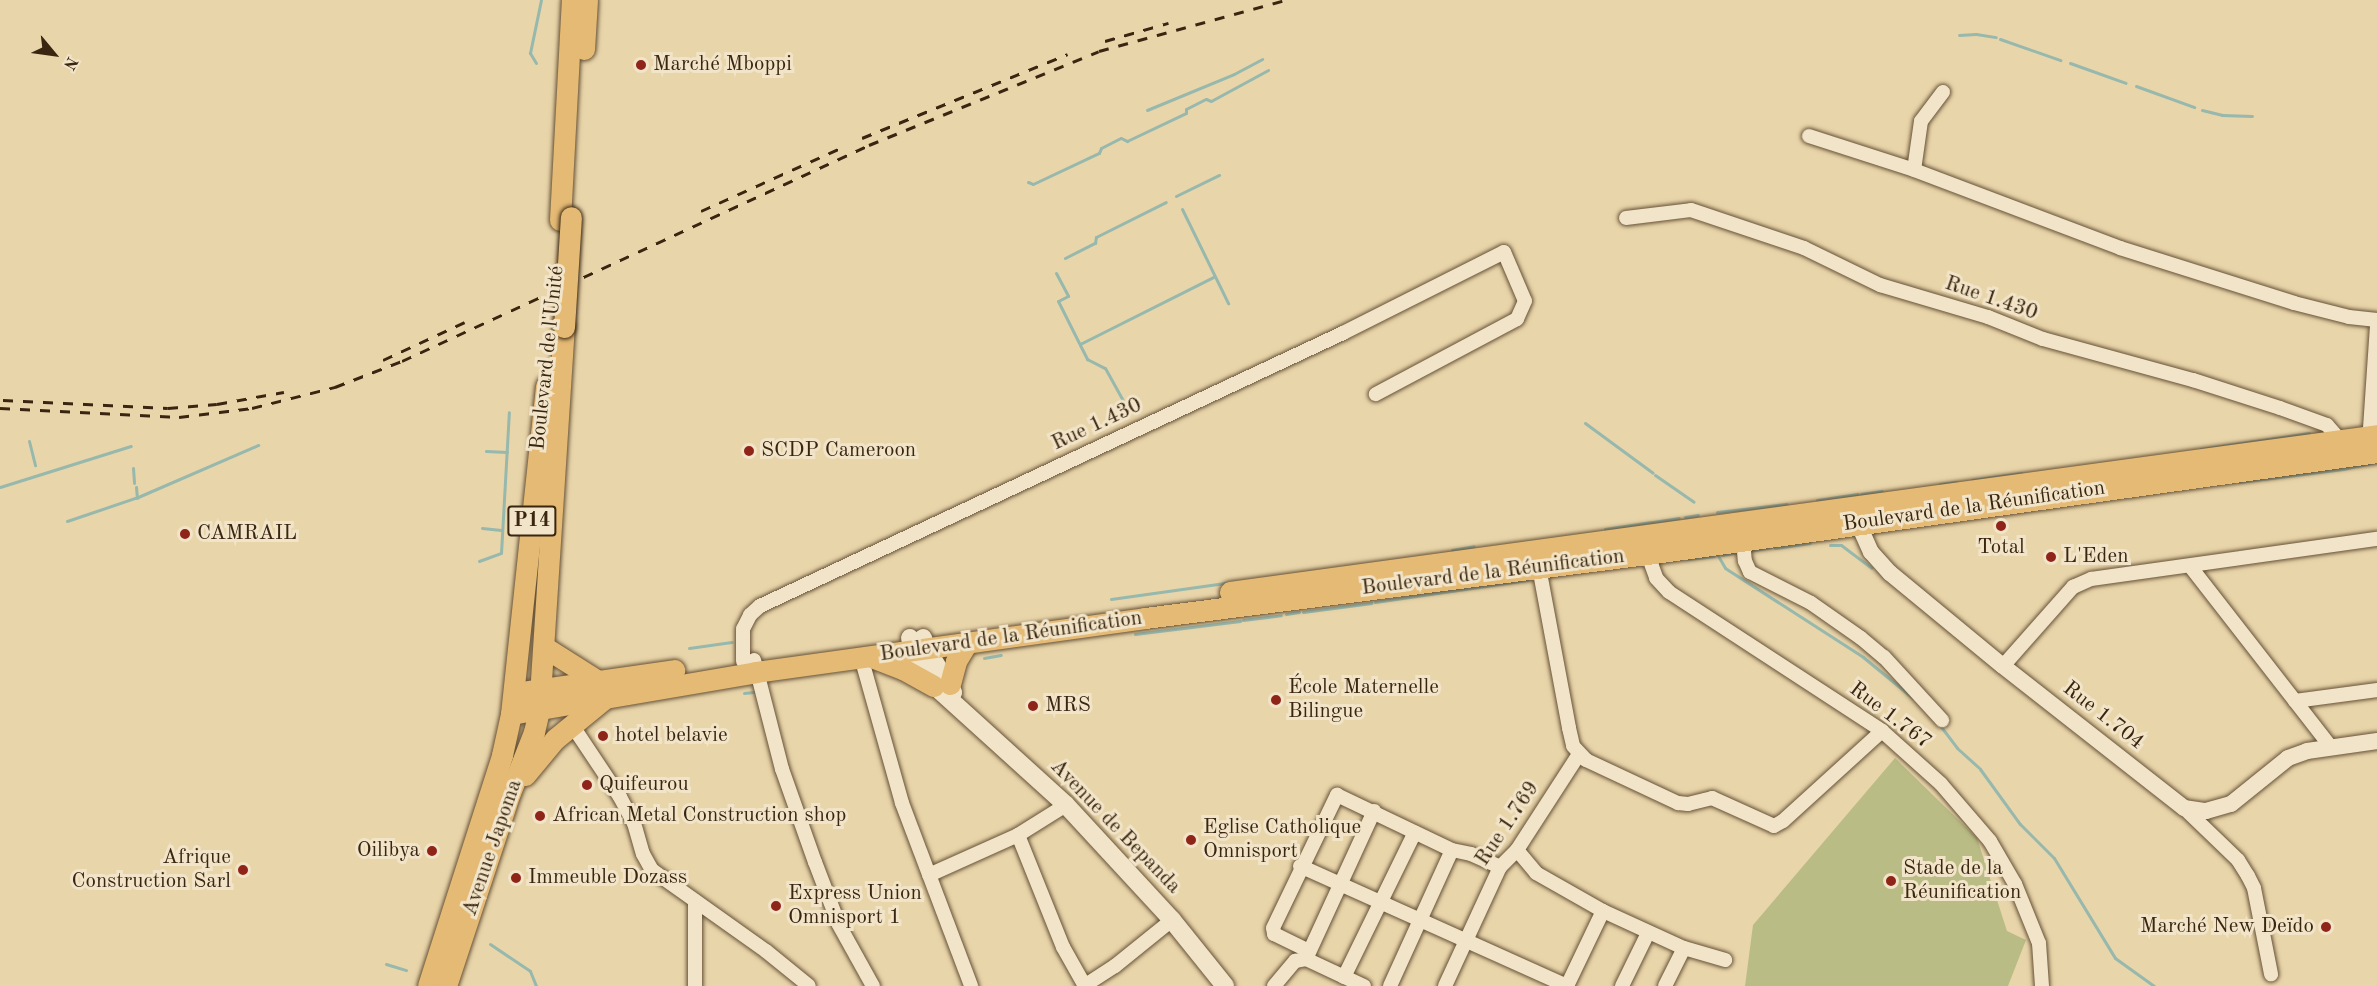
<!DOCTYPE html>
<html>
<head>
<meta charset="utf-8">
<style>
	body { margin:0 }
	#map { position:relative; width:2377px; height:986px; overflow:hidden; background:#e9d5aa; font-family:"Old Standard TT",serif }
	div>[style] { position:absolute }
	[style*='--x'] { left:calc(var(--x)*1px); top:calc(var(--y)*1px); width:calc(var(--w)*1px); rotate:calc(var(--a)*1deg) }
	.green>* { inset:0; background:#babc86 }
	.stream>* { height:3px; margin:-1.5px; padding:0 1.5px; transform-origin:1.5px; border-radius:1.5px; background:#97b8ad }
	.roads { filter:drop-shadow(0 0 2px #655136) drop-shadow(0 0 2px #655136) }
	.minor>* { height:14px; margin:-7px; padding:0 7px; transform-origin:7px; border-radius:7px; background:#f1e4c8 }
	.tertiary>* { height:16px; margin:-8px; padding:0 8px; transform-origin:8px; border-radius:8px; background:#f1e4c8 }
	.secondary>* { height:18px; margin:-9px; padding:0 9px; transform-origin:9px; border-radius:9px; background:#f1e4c8 }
	.primary>* { height:21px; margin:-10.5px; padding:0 10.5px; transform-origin:10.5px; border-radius:10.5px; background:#e4ba75 }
	.rail>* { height:3px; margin-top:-1.5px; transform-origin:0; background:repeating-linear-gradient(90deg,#392510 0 10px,transparent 0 20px) }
	.bridges { filter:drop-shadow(0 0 2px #392510) drop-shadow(0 0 2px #392510) }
	.primary-bridge>* { height:21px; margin:-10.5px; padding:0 10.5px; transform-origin:10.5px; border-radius:10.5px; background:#e4ba75 }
	.dots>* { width:16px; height:16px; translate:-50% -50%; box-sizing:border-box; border:3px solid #f1e4c8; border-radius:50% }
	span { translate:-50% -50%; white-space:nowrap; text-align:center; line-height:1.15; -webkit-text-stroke:6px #f1e4c8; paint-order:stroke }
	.shield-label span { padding:2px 4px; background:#f1e4c8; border:2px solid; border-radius:4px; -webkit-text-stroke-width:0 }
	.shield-label { font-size:20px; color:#392510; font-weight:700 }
	.poi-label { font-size:21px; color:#392510 }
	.left { translate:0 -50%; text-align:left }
	.right { translate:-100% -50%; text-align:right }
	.street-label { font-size:21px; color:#392510 }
	.north { position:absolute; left:24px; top:24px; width:60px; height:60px; -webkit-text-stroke:4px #f1e4c8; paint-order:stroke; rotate:119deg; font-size:16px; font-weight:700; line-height:24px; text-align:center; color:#392510 }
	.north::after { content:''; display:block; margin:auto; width:21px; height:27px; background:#392510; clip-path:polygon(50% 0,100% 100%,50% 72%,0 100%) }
</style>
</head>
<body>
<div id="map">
	<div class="green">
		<div style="clip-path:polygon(1895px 758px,1977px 838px,2007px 931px,2026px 940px,2008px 986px,1745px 986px,1753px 925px)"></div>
	</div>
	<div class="stream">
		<div style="--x:1959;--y:35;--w:17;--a:-3"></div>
		<div style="--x:1976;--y:34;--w:20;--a:9"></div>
		<div style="--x:2000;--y:39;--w:64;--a:19.3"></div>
		<div style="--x:536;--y:63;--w:12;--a:-121"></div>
		<div style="--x:530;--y:53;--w:54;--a:-78.3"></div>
		<div style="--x:2070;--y:63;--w:59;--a:19.7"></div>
		<div style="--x:2136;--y:86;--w:62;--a:19.9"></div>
		<div style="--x:1147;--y:110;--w:94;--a:-22.5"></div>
		<div style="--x:1234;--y:74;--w:32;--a:-28"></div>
		<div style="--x:2202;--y:110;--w:21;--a:14"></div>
		<div style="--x:2222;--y:115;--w:30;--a:2"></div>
		<div style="--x:1028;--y:182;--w:5;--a:22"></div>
		<div style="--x:1033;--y:184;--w:73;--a:-25.2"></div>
		<div style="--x:1099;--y:153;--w:5;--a:-68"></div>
		<div style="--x:1101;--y:148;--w:22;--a:-27"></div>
		<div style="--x:1121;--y:138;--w:7;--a:27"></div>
		<div style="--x:1127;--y:141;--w:65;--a:-25.4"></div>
		<div style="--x:1186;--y:113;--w:4;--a:-90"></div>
		<div style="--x:1186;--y:109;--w:22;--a:-27"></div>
		<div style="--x:1206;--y:99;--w:5;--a:22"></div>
		<div style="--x:1211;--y:101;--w:65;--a:-28.5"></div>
		<div style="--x:1176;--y:196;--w:48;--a:-26"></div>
		<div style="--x:1182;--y:209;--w:105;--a:63.9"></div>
		<div style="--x:1065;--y:258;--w:34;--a:-27"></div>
		<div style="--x:1095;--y:243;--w:6;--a:-81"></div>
		<div style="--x:1096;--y:237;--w:78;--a:-26.6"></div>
		<div style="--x:1056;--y:273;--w:26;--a:62"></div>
		<div style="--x:1068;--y:296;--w:11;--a:153"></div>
		<div style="--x:1058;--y:301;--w:47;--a:63.4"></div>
		<div style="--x:1080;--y:344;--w:149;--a:-26.7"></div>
		<div style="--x:1080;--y:345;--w:16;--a:63"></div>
		<div style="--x:1087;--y:359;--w:20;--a:27"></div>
		<div style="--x:1105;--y:368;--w:38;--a:61"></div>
		<div style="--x:1585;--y:423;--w:84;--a:36.3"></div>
		<div style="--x:29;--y:441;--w:25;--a:76"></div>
		<div style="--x:2201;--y:449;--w:109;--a:-8.4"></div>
		<div style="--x:486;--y:451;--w:21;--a:3"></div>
		<div style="--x:133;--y:468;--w:15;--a:86"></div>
		<div style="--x:1655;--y:475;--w:47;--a:34.7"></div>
		<div style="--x:1972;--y:480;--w:50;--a:-8"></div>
		<div style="--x:2239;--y:482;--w:105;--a:-7.1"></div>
		<div style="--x:2343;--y:469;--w:30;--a:-12"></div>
		<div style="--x:1940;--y:484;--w:16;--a:-7"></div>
		<div style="--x:0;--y:487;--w:137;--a:-17.4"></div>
		<div style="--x:136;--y:487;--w:11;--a:85"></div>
		<div style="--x:1861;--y:494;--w:21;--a:-8"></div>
		<div style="--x:1817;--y:500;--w:41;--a:-8.3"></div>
		<div style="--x:1717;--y:512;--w:70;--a:-6.5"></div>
		<div style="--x:1685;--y:517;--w:13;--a:-9"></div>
		<div style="--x:67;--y:521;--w:75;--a:-18.7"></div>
		<div style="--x:138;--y:497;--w:131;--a:-23.4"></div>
		<div style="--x:1653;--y:522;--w:26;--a:-9"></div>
		<div style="--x:482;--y:528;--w:19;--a:6"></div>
		<div style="--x:1605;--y:529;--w:47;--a:-8.7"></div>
		<div style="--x:1830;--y:545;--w:11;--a:0"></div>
		<div style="--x:1841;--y:545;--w:38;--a:37"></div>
		<div style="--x:1775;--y:548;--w:35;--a:-8"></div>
		<div style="--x:1452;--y:550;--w:22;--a:-10"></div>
		<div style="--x:1749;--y:551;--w:22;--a:-10"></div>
		<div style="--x:1717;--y:554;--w:16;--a:60"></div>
		<div style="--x:1725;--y:568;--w:164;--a:32.8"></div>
		<div style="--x:1863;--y:657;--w:65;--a:39.4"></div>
		<div style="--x:1722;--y:555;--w:17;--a:-10"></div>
		<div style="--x:1687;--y:559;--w:27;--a:-6"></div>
		<div style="--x:479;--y:561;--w:23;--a:-20"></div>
		<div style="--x:501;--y:553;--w:141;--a:-86.8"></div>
		<div style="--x:1111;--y:599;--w:115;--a:-8"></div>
		<div style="--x:1375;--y:602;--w:154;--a:-8.2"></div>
		<div style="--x:1303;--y:612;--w:69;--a:-7.5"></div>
		<div style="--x:1286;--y:614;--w:13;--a:-9"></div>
		<div style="--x:1243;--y:620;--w:38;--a:-7"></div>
		<div style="--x:1135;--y:634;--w:106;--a:-7.1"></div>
		<div style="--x:689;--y:648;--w:43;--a:-7.9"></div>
		<div style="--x:984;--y:658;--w:17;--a:-10"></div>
		<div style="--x:744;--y:693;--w:10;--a:-6"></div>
		<div style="--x:1939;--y:724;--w:30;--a:53"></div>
		<div style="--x:1957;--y:748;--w:31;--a:42"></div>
		<div style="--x:1980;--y:769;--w:68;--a:54"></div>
		<div style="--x:2020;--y:824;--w:48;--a:45"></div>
		<div style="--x:2054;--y:858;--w:117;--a:58.6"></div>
		<div style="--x:2115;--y:958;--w:48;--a:35.7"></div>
		<div style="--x:490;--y:944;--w:48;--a:34"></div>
		<div style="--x:530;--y:971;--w:16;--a:68"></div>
		<div style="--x:386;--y:964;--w:21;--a:17"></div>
	</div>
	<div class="roads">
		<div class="minor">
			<div style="--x:1943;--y:92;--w:36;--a:127"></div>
			<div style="--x:1921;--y:121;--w:49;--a:98.1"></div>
			<div style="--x:1914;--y:170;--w:220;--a:20.7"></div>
			<div style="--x:2120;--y:248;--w:182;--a:17.5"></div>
			<div style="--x:2294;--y:303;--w:57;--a:14.3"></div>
			<div style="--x:2349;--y:317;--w:28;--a:6"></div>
			<div style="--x:1809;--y:136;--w:110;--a:17.9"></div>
			<div style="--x:1626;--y:218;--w:65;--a:-7"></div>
			<div style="--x:1691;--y:210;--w:119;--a:18.6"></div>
			<div style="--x:1804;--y:248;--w:85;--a:26"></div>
			<div style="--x:1880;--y:285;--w:113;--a:16.5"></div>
			<div style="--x:1988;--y:317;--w:59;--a:21.8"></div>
			<div style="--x:2043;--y:339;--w:156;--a:15.3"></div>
			<div style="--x:2193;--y:380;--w:91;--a:17.8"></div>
			<div style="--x:2280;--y:408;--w:50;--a:19.9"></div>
			<div style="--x:2327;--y:425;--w:20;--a:49"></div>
			<div style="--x:2369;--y:443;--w:117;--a:-86.1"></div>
			<div style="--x:1743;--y:540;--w:21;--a:85"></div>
			<div style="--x:1745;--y:561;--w:12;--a:66"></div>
			<div style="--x:1750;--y:572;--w:68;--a:26.9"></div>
			<div style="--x:1811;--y:603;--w:61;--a:35"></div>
			<div style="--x:1861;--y:638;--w:30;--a:40"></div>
			<div style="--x:1884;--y:657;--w:86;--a:47.4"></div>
			<div style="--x:1645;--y:547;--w:33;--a:70"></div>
			<div style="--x:1656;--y:578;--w:19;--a:47"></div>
			<div style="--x:1669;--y:592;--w:254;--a:33.1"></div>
			<div style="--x:1882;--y:731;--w:79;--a:41.9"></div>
			<div style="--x:1941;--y:784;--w:75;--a:49.3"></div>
			<div style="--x:1990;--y:841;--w:50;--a:59.8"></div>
			<div style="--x:2015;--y:884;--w:64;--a:67.9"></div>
			<div style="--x:2039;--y:943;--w:43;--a:86"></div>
			<div style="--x:1538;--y:562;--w:169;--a:79.4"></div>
			<div style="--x:1569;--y:728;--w:18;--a:77"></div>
			<div style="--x:1573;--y:746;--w:19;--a:47"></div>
			<div style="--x:1586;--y:760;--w:102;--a:25.1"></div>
			<div style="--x:1678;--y:803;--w:10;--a:6"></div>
			<div style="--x:1688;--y:804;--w:25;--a:-14"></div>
			<div style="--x:1712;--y:798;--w:68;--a:24.3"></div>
			<div style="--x:1774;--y:826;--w:10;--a:-29"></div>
			<div style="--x:1783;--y:821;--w:134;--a:-42.3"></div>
			<div style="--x:2190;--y:566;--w:229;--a:52.1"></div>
			<div style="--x:861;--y:657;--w:152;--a:74.3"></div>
			<div style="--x:902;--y:803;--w:196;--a:69.3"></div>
			<div style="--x:754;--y:660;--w:113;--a:75.6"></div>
			<div style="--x:782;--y:769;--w:99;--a:70.5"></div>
			<div style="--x:815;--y:862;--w:67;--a:69.1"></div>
			<div style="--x:839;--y:925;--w:70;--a:60.9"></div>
			<div style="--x:743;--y:661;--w:32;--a:-90"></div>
			<div style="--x:743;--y:629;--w:16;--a:-63"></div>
			<div style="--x:750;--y:615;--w:13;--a:-42"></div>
			<div style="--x:760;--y:606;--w:644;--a:-25.09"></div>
			<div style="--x:1343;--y:333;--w:180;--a:-26.7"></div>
			<div style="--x:1504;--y:252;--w:53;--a:66.8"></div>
			<div style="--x:1525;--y:301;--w:20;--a:114"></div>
			<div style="--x:1517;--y:319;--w:160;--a:152"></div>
			<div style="--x:2003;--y:666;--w:106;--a:-48.5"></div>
			<div style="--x:2073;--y:587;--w:20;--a:-24"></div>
			<div style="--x:2091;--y:579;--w:289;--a:-8"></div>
			<div style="--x:2295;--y:701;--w:83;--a:-7.6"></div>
			<div style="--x:572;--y:725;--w:87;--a:56.3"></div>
			<div style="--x:620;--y:797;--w:30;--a:62"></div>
			<div style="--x:634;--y:823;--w:32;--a:74"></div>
			<div style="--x:643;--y:854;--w:18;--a:61"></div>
			<div style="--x:652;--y:870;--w:140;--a:35.4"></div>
			<div style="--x:766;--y:951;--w:55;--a:39.1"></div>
			<div style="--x:2184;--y:808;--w:75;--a:43.9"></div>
			<div style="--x:2238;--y:860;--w:19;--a:58"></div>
			<div style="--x:2248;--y:876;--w:13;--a:63"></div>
			<div style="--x:2254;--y:888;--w:88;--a:78.8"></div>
			<div style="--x:1018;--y:835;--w:121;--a:68.1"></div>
			<div style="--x:1063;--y:947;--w:45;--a:60.6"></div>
			<div style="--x:1517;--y:850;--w:30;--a:50"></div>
			<div style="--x:1536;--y:873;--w:77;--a:29.6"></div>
			<div style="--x:1603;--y:911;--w:89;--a:24.6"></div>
			<div style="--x:1684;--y:948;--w:43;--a:16.3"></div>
			<div style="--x:1300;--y:866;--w:293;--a:24.2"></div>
			<div style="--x:929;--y:875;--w:98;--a:-24.2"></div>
			<div style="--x:1018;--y:835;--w:57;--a:-32"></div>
			<div style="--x:1309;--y:951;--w:39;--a:-154"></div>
			<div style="--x:1274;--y:934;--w:6;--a:-99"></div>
			<div style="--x:1273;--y:928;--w:148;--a:-64.3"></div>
			<div style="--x:1337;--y:795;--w:127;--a:25.6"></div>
			<div style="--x:1452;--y:850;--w:19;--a:12"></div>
			<div style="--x:1471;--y:854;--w:32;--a:24"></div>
			<div style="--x:1306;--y:959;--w:163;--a:-65.3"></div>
			<div style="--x:1344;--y:977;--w:161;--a:-63.9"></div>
			<div style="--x:695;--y:986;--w:85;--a:-90"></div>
			<div style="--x:1084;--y:986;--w:37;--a:-33"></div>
			<div style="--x:1115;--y:966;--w:73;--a:-38.9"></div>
			<div style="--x:1274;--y:986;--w:33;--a:-50"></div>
			<div style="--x:1295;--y:961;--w:11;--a:-10"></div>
			<div style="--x:1306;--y:959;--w:64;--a:25"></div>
			<div style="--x:1390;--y:986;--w:149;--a:-65.5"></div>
			<div style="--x:1445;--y:986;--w:131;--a:-65.2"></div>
			<div style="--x:1500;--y:867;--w:24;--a:-45"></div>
			<div style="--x:1517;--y:850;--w:114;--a:-57.1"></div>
			<div style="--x:1567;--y:986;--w:83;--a:-64.4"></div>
			<div style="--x:1622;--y:986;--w:59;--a:-63.9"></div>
			<div style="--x:1665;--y:986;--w:42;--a:-63.4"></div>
		</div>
		<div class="tertiary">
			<div style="--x:1857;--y:513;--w:10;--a:84"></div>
			<div style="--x:1858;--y:523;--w:32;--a:66"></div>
			<div style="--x:1871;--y:552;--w:28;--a:48"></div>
			<div style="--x:1890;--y:573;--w:146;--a:39.5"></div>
			<div style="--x:2003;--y:666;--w:230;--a:38.1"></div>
			<div style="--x:2184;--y:808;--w:22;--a:8"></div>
			<div style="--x:2206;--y:811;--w:26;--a:-16"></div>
			<div style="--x:2231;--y:804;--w:73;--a:-38.9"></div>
			<div style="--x:2288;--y:758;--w:20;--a:-20"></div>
			<div style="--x:2307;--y:751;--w:71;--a:-8.1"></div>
		</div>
		<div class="secondary">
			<div style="--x:910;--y:638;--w:25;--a:74"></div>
			<div style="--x:917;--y:662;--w:18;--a:61"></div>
			<div style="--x:926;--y:678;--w:189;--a:42.2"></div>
			<div style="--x:1066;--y:805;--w:156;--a:47.3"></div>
			<div style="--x:1172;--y:920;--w:85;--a:51.2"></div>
			<div style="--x:923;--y:638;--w:10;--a:73"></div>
			<div style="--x:926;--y:648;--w:52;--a:58.5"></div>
		</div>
		<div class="primary">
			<div style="--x:584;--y:49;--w:49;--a:-86.5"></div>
			<div style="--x:560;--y:220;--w:220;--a:-86.9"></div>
			<div style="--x:1230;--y:592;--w:1158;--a:-7.79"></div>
			<div style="--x:544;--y:647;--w:64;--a:32.2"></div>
			<div style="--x:874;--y:658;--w:31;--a:21"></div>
			<div style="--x:903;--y:669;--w:35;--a:29"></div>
			<div style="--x:950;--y:684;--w:24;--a:-75"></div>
			<div style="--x:956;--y:661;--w:21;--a:-59"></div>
			<div style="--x:515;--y:693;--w:161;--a:-8.2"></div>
			<div style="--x:511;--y:714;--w:249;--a:-9.7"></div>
			<div style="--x:756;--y:672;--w:393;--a:-7.9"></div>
			<div style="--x:1145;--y:618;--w:506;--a:-7.27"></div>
			<div style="--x:1647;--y:554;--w:737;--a:-7.95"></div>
			<div style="--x:525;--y:775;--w:47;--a:-50.2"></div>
			<div style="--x:555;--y:739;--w:63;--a:-39.2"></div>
			<div style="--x:428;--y:986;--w:243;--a:-72.2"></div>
			<div style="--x:502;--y:755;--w:42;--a:-77.6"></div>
			<div style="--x:511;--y:714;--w:330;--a:-83.9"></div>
			<div style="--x:446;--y:986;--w:203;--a:-71.7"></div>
			<div style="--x:510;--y:793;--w:66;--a:-68.5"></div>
			<div style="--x:534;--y:732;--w:22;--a:-77"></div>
			<div style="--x:539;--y:711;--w:385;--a:-86.3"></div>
		</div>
	</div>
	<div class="rail">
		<div style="--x:1105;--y:41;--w:66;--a:-15.9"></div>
		<div style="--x:862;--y:138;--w:222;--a:-22.2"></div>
		<div style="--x:701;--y:211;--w:156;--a:-24.3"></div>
		<div style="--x:383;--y:360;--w:90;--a:-24.9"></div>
		<div style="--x:3;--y:400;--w:165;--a:2.8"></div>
		<div style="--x:168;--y:408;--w:49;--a:-4.7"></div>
		<div style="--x:217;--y:404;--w:68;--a:-10.2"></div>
		<div style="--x:0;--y:408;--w:179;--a:2.9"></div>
		<div style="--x:179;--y:417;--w:74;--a:-7"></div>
		<div style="--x:252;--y:408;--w:86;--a:-14.2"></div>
		<div style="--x:335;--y:387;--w:72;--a:-21.2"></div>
		<div style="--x:402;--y:361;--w:515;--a:-24.82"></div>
		<div style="--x:869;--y:145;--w:248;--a:-22.2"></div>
		<div style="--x:1099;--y:51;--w:193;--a:-15.3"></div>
	</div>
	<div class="bridges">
		<div class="primary-bridge">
			<div style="--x:564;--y:327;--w:110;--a:-86.4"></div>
		</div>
	</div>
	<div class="dots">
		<div style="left:641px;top:65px;background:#8f2418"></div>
		<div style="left:749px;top:451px;background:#8f2418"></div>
		<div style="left:2001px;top:526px;background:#8f2418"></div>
		<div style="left:185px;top:534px;background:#8f2418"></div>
		<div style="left:2051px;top:557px;background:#8f2418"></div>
		<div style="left:1276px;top:700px;background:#8f2418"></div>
		<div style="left:1033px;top:706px;background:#8f2418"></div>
		<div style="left:603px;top:736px;background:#8f2418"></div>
		<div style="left:587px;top:785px;background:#8f2418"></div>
		<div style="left:540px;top:816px;background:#8f2418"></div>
		<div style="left:1191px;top:840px;background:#8f2418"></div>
		<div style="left:432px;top:851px;background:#8f2418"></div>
		<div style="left:243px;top:870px;background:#8f2418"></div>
		<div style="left:516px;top:878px;background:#8f2418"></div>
		<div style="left:1891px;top:881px;background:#8f2418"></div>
		<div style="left:776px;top:906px;background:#8f2418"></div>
		<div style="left:2326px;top:927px;background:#8f2418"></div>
	</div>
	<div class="shield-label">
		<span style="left:532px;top:521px">P14</span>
	</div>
	<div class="poi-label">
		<span class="left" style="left:653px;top:65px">Marché Mboppi</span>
		<span class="left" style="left:761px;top:451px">SCDP Cameroon</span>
		<span class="left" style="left:197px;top:534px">CAMRAIL</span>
		<span style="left:2001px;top:548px">Total</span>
		<span class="left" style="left:2063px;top:557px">L'Eden</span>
		<span class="left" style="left:1288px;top:700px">École Maternelle<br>Bilingue</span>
		<span class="left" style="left:1045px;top:706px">MRS</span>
		<span class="left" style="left:615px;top:736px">hotel belavie</span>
		<span class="left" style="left:599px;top:785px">Quifeurou</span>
		<span class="left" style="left:552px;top:816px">African Metal Construction shop</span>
		<span class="left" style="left:1203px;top:840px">Eglise Catholique<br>Omnisport</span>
		<span class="right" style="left:420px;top:851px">Oilibya</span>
		<span class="right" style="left:231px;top:870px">Afrique<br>Construction Sarl</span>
		<span class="left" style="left:1903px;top:881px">Stade de la<br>Réunification</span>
		<span class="left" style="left:528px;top:878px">Immeuble Dozass</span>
		<span class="left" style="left:788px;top:906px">Express Union<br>Omnisport 1</span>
		<span class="right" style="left:2314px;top:927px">Marché New Deïdo</span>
	</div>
	<div class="street-label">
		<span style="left:1991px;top:299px;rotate:19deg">Rue 1.430</span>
		<span style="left:548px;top:358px;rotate:-84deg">Boulevard de l'Unité</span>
		<span style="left:1097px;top:425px;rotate:-25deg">Rue 1.430</span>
		<span style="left:1974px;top:507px;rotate:-8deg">Boulevard de la Réunification</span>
		<span style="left:1493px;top:573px;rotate:-7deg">Boulevard de la Réunification</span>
		<span style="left:1011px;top:637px;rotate:-8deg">Boulevard de la Réunification</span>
		<span style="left:1890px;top:716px;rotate:37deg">Rue 1.767</span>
		<span style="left:2103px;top:716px;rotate:38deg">Rue 1.704</span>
		<span style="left:1508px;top:824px;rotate:-56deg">Rue 1.769</span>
		<span style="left:1115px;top:827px;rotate:46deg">Avenue de Bepanda</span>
		<span style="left:493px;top:848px;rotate:-71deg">Avenue Japoma</span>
	</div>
	<div class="north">N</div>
</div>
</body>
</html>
